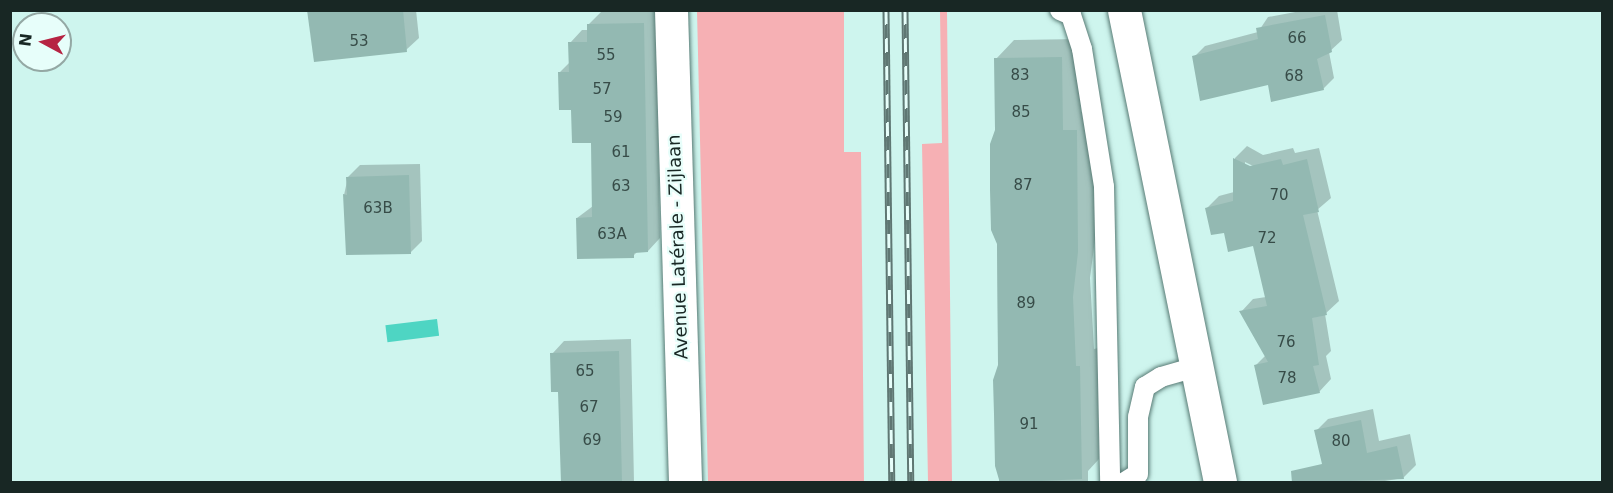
<!DOCTYPE html>
<html>
<head>
<meta charset="utf-8">
<style>
	body { margin:0 }
	#map { position:relative; width:1613px; height:493px; overflow:hidden; background:#cef5ee; font-family:"DejaVu Sans",sans-serif }
	div>[style] { position:absolute }
	[style*='--x'] { left:calc(var(--x)*1px); top:calc(var(--y)*1px); width:calc(var(--w)*1px); rotate:calc(var(--a)*1deg) }
	.green>* { inset:0; background:#f6b0b4 }
	.water>* { inset:0; background:#4ed5c3; transform-origin:0 0 }
	.shadow>* { inset:0; background:#0003 }
	.building>* { inset:0; background:#93b9b2 }
	.roads { filter:drop-shadow(0 0 2px #587b75) drop-shadow(0 0 2px #587b75) }
	.lane>* { height:20px; margin:-10px; padding:0 10px; transform-origin:10px; border-radius:10px; background:#fff }
	.street>* { height:33px; margin:-16.5px; padding:0 16.5px; transform-origin:16.5px; border-radius:16.5px; background:#fff }
	.secondary>* { height:33px; margin:-16.5px; padding:0 16.5px; transform-origin:16.5px; border-radius:16.5px; background:#fff }
	.rail>* { height:7px; margin-top:-3.5px; transform-origin:0; background:repeating-linear-gradient(90deg,#e7fefa 0 14px,#5f7773 0 28px); box-sizing:border-box; border-block:2px solid #5f7773 }
	span { translate:-50% -50%; white-space:nowrap; text-align:center; line-height:1.15; -webkit-text-stroke:4.5px #e7fefa; paint-order:stroke }
	.number-label { font-size:15px; color:#374c48 }
	.number-label span { -webkit-text-stroke-width:0 }
	.street-label { font-size:18px; color:#182724 }
	.frame { position:absolute; inset:0; border:12px solid #182724; pointer-events:none }
	.north { position:absolute; left:12px; top:12px; width:60px; height:60px; box-sizing:border-box; background:#e7fefa; border:2px solid #94a8a4; border-radius:50%; rotate:277deg; font-size:16px; font-weight:700; line-height:24px; text-align:center; color:#182724 }
	.north::after { content:''; display:block; margin:auto; width:21px; height:27px; background:#b62443; clip-path:polygon(50% 0,100% 100%,50% 72%,0 100%) }
</style>
</head>
<body>
<div id="map">
	<div class="green">
		<div style="clip-path:polygon(697px 11px,844px 11px,844px 152px,861px 152px,864px 482px,708px 482px)"></div>
		<div style="clip-path:polygon(940px 11px,947px 11px,952px 482px,928px 482px,922px 144px,942px 143px)"></div>
	</div>
	<div class="water">
		<div style="left:437px;top:319px;width:17px;height:52px;rotate:83deg"></div>
	</div>
	<div class="shadow">
		<div style="clip-path:polygon(314px 10px,416px 10px,419px 38px,406px 50px)"></div>
		<div style="clip-path:polygon(1306px 10px,1337px 10px,1342px 40px,1329px 52px,1334px 78px,1323px 89px,1269px 83px,1194px 57px,1205px 46px,1258px 32px,1268px 17px)"></div>
		<div style="clip-path:polygon(656px 11px,660px 238px,648px 251px,638px 251px,633px 256px,577px 218px,593px 206px,593px 141px,572px 109px,559px 73px,570px 62px,570px 43px,582px 30px,589px 30px,589px 24px,601px 12px)"></div>
		<div style="clip-path:polygon(1079px 39px,1081px 112px,1095px 112px,1096px 232px,1090px 278px,1094px 349px,1098px 348px,1099px 459px,1088px 471px,1088px 482px,999px 482px,996px 59px,1014px 40px)"></div>
		<div style="clip-path:polygon(evenodd,1247px 146px,1263px 155px,1293px 148px,1295px 153px,1319px 148px,1331px 198px,1317px 210px,1339px 301px,1325px 314px,1331px 351px,1326px 356px,1331px 379px,1319px 392px,1256px 365px,1266px 355px,1241px 312px,1253px 299px,1266px 297px,1254px 244px,1226px 231px,1207px 208px,1219px 196px,1234px 192px,1235px 158px,1247px 146px,1245px 162px,1257px 168px,1245px 165px,1245px 162px)"></div>
		<div style="clip-path:polygon(420px 164px,422px 241px,410px 253px,344px 195px,348px 177px,360px 165px)"></div>
		<div style="clip-path:polygon(631px 339px,634px 482px,562px 482px,560px 391px,552px 354px,564px 341px)"></div>
		<div style="clip-path:polygon(1373px 409px,1379px 441px,1410px 434px,1416px 465px,1403px 478px,1379px 482px,1327px 482px,1316px 431px,1328px 419px)"></div>
	</div>
	<div class="building">
		<div style="clip-path:polygon(307px 10px,403px 10px,407px 52px,314px 62px)"></div>
		<div style="clip-path:polygon(1325px 15px,1332px 52px,1317px 59px,1324px 90px,1271px 102px,1268px 85px,1200px 101px,1192px 56px,1258px 39px,1256px 28px)"></div>
		<div style="clip-path:polygon(644px 23px,648px 252px,634px 253px,634px 258px,577px 259px,576px 218px,592px 217px,591px 143px,572px 143px,571px 110px,559px 110px,558px 72px,569px 72px,568px 42px,587px 42px,587px 24px)"></div>
		<div style="clip-path:polygon(1062px 57px,1063px 130px,1077px 130px,1078px 252px,1073px 297px,1076px 366px,1080px 366px,1082px 479px,1000px 483px,995px 466px,994px 414px,993px 380px,998px 365px,997px 244px,991px 230px,990px 190px,990px 144px,995px 130px,994px 58px)"></div>
		<div style="clip-path:polygon(1233px 158px,1250px 166px,1281px 159px,1283px 165px,1307px 159px,1319px 212px,1303px 215px,1327px 315px,1312px 318px,1319px 365px,1313px 366px,1320px 393px,1263px 405px,1254px 365px,1268px 362px,1239px 311px,1267px 306px,1253px 246px,1228px 252px,1224px 233px,1211px 235px,1205px 208px,1233px 201px)"></div>
		<div style="clip-path:polygon(409px 175px,411px 254px,346px 255px,343px 194px,347px 195px,346px 177px)"></div>
		<div style="clip-path:polygon(619px 351px,622px 483px,561px 483px,558px 392px,551px 392px,550px 353px)"></div>
		<div style="clip-path:polygon(1361px 420px,1367px 453px,1397px 446px,1404px 479px,1292px 483px,1291px 471px,1322px 464px,1314px 430px)"></div>
	</div>
	<div class="roads">
		<div class="lane">
			<div style="--x:1060;--y:10;--w:12;--a:24"></div>
			<div style="--x:1071;--y:15;--w:36;--a:72"></div>
			<div style="--x:1082;--y:49;--w:140;--a:80.9"></div>
			<div style="--x:1104;--y:187;--w:295;--a:88.8"></div>
			<div style="--x:1125;--y:482;--w:15;--a:-32"></div>
			<div style="--x:1138;--y:474;--w:57;--a:-90"></div>
			<div style="--x:1138;--y:417;--w:31;--a:-77"></div>
			<div style="--x:1145;--y:387;--w:19;--a:-32"></div>
			<div style="--x:1161;--y:377;--w:35;--a:-16"></div>
		</div>
		<div class="street">
			<div style="--x:671;--y:10;--w:472;--a:88.3"></div>
		</div>
		<div class="secondary">
			<div style="--x:1124;--y:10;--w:482;--a:78.5"></div>
		</div>
	</div>
	<div class="rail">
		<div style="--x:886;--y:10;--w:472;--a:89.3"></div>
		<div style="--x:905;--y:10;--w:472;--a:89.3"></div>
	</div>
	<div class="number-label">
		<span style="left:1297px;top:39px">66</span>
		<span style="left:359px;top:42px">53</span>
		<span style="left:606px;top:56px">55</span>
		<span style="left:1020px;top:76px">83</span>
		<span style="left:1294px;top:77px">68</span>
		<span style="left:602px;top:90px">57</span>
		<span style="left:1021px;top:113px">85</span>
		<span style="left:613px;top:118px">59</span>
		<span style="left:621px;top:153px">61</span>
		<span style="left:1023px;top:186px">87</span>
		<span style="left:621px;top:187px">63</span>
		<span style="left:1279px;top:196px">70</span>
		<span style="left:378px;top:209px">63B</span>
		<span style="left:612px;top:235px">63A</span>
		<span style="left:1267px;top:239px">72</span>
		<span style="left:1026px;top:304px">89</span>
		<span style="left:1286px;top:343px">76</span>
		<span style="left:585px;top:372px">65</span>
		<span style="left:1287px;top:379px">78</span>
		<span style="left:589px;top:408px">67</span>
		<span style="left:1029px;top:425px">91</span>
		<span style="left:592px;top:441px">69</span>
		<span style="left:1341px;top:442px">80</span>
	</div>
	<div class="street-label">
		<span style="left:678px;top:247px;rotate:-92deg">Avenue Latérale - Zijlaan</span>
	</div>
	<div class="frame"></div>
	<div class="north">N</div>
</div>
</body>
</html>
